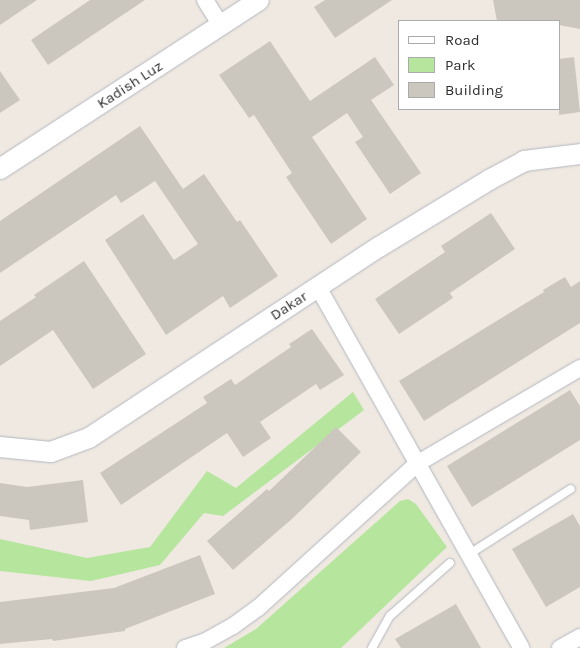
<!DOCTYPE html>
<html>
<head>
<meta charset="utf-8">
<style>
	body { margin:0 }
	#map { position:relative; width:580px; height:648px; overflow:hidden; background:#efe9e1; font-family:Karla,sans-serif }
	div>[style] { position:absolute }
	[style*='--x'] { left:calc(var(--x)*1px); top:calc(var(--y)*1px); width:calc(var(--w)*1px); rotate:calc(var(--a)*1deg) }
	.green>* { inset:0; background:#b6e59e }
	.building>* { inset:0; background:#cbc7bf }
	.roads { filter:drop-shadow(0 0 1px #b4b7c1) drop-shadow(0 0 1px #b4b7c1) }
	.service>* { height:8px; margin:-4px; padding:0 4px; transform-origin:4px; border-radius:4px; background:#fff }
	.minor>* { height:16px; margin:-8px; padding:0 8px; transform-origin:8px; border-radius:8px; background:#fff }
	.tertiary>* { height:20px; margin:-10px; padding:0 10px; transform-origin:10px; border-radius:10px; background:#fff }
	span { translate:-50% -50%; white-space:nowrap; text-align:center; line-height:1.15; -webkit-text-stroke:4px #fff; paint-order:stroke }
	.street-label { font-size:15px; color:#2e2e2e }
	.legend { position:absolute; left:398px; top:20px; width:162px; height:90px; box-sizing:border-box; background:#fff; border:1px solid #ababab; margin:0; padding:6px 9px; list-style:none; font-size:15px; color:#2e2e2e }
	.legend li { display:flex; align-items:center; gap:10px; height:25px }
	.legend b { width:25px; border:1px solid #ababab }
</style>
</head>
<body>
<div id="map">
	<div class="green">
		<div style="clip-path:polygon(353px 392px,364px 410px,223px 516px,204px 513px,160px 565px,91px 581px,0 571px,0 539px,87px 558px,150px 547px,207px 471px,236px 488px)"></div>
		<div style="clip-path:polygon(408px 499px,416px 504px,447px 547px,341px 648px,224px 648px,256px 629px,400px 501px)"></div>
	</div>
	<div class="building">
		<div style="clip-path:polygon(0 0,37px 0,0 25px)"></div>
		<div style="clip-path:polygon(90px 0,145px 0,48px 65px,31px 40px)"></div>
		<div style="clip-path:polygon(325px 0,392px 0,335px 38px,314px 7px)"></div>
		<div style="clip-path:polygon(493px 0,580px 0,580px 29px,559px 25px,559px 21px,497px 21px)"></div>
		<div style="clip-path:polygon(270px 41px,310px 101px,375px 57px,394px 85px,371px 100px,421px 173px,390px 194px,355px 142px,363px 137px,347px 113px,312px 137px,367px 219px,331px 244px,286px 177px,292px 173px,254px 115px,249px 118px,219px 75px)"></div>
		<div style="clip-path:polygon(574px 57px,580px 112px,559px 115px,559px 59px)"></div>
		<div style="clip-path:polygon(0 71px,20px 100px,0 113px)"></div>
		<div style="clip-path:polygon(140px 126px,183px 189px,204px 174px,237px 222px,240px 220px,278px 276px,230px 308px,223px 296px,166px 335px,105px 240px,143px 214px,174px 260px,198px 244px,155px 181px,121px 203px,116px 195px,0 273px,0 221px)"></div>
		<div style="clip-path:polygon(491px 213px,515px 249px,450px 293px,453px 298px,399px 334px,375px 299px,445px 252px,441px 246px)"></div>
		<div style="clip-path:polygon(84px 261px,146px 354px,93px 389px,53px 330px,0 366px,0 321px,36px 297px,34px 295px)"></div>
		<div style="clip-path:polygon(565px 277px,571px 287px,580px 281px,580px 323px,424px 421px,399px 381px,544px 292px,543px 290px)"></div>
		<div style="clip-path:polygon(312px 329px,344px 375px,320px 390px,316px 384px,260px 422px,271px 438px,243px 457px,227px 433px,121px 505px,100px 473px,207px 403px,203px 397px,231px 379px,235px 385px,291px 347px,289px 344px)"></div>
		<div style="clip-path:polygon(570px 390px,580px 406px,580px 440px,472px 507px,447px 466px)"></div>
		<div style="clip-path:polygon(336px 427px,361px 452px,293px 518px,233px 570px,207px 541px,267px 489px,269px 491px)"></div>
		<div style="clip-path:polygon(83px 480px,88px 522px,30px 530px,29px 520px,0 516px,0 483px,27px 487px)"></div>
		<div style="clip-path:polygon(573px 514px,580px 526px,580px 587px,546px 607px,512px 549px)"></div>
		<div style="clip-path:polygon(200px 555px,215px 594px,125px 629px,125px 631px,53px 641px,52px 639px,0 644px,0 602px,114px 588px)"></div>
		<div style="clip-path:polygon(456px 604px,481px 648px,401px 648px,395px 639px)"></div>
	</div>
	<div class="roads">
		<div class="service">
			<div style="--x:468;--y:555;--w:122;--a:-32.7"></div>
			<div style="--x:372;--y:648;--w:37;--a:-61"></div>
			<div style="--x:390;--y:616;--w:80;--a:-41.5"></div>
		</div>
		<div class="minor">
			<div style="--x:205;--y:0;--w:31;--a:58"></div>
			<div style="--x:318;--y:287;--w:414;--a:60.6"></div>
			<div style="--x:185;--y:648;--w:20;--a:-18"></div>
			<div style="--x:204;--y:642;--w:33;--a:-29"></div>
			<div style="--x:233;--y:626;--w:31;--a:-36"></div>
			<div style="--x:258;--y:608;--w:216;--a:-42.2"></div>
			<div style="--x:418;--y:463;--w:188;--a:-30.4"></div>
			<div style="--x:560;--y:648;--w:23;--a:-29"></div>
		</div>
		<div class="tertiary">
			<div style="--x:0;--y:169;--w:309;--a:-33.1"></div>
			<div style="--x:0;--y:447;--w:51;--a:5.6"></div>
			<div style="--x:51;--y:452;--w:40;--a:-20.2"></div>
			<div style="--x:89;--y:438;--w:347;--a:-33.4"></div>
			<div style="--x:379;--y:247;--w:129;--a:-31.3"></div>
			<div style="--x:489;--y:180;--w:40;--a:-28"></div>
			<div style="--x:524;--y:161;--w:56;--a:-7.1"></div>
		</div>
	</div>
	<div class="street-label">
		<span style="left:130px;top:85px;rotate:-33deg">Kadish Luz</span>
		<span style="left:289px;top:306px;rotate:-33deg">Dakar</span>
	</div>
	<ul class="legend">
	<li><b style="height:6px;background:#fff"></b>Road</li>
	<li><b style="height:14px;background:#b6e59e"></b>Park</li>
	<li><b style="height:14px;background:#cbc7bf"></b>Building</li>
	</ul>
</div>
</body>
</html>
